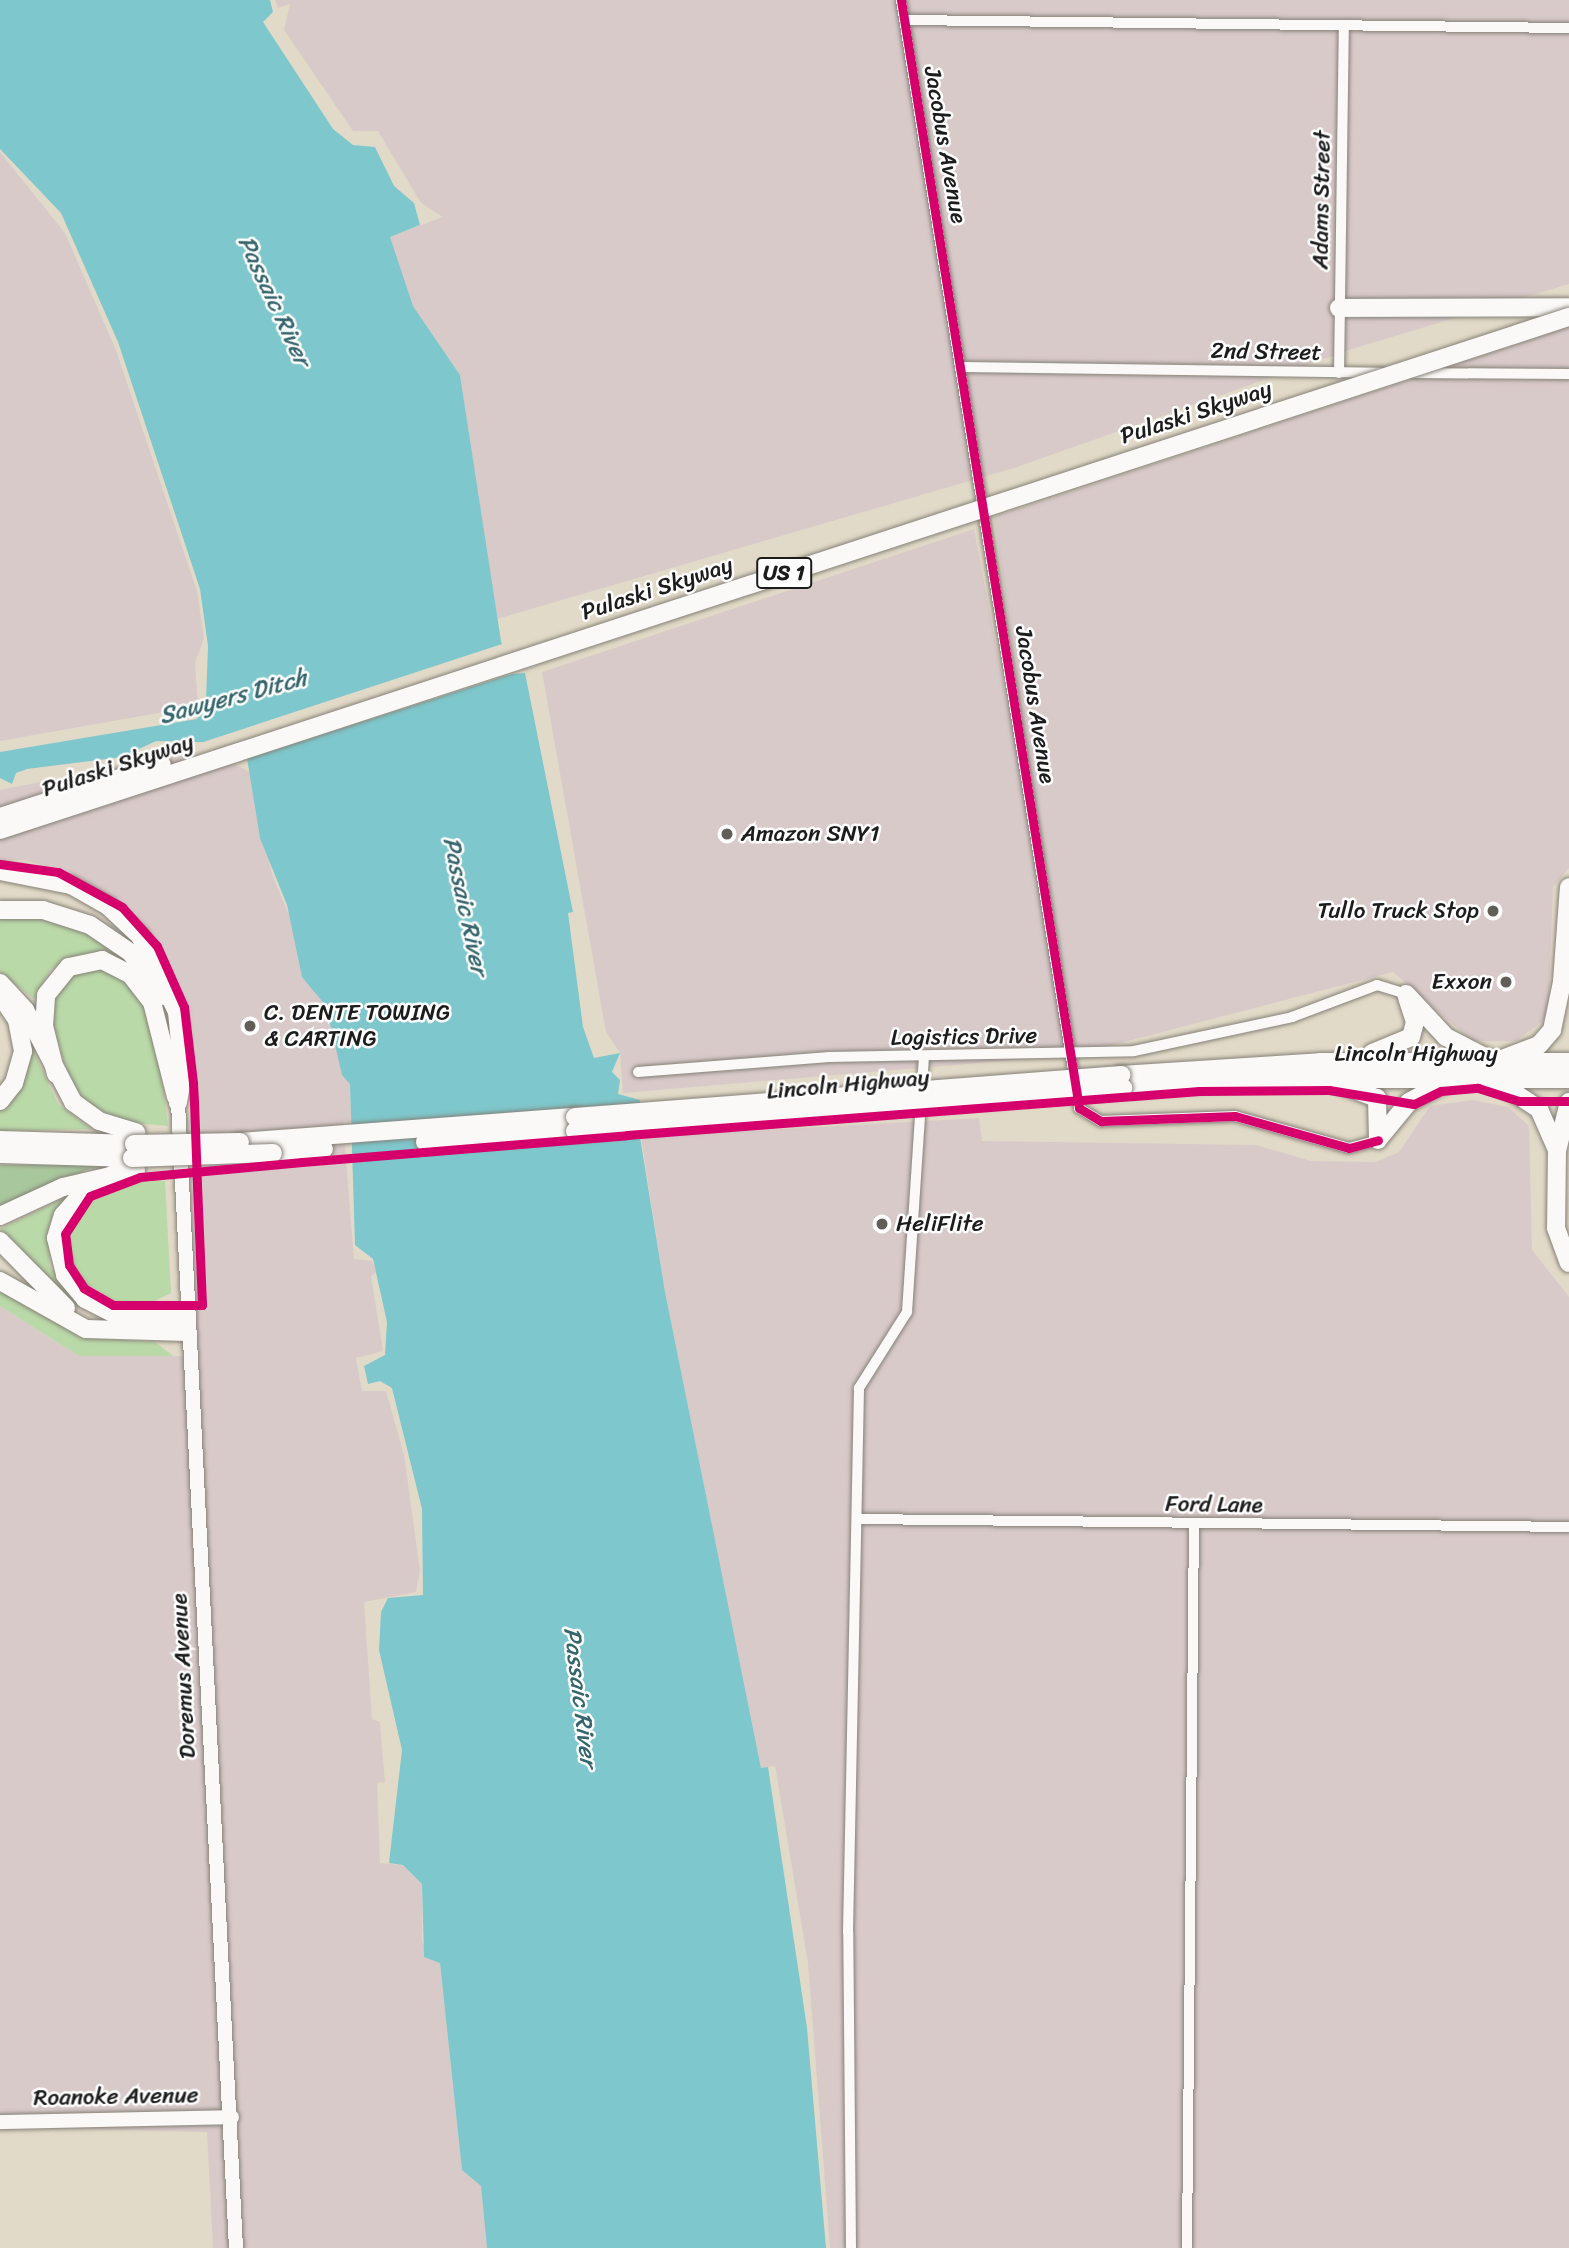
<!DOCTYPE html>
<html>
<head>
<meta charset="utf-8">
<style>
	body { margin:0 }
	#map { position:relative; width:1569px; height:2248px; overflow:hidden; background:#e2dac8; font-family:Sriracha,sans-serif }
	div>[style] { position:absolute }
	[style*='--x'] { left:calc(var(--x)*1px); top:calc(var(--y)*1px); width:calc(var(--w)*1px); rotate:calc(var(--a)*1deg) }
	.industrial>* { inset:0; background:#d9caca }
	.green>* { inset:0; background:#bad9a8 }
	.forest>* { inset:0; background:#a9c79d }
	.water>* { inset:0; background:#7ec7cc }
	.pier>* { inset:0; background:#e2dac8 }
	.roads { filter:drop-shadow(0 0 2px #858178) drop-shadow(0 0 2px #858178) }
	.street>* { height:10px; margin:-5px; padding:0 5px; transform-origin:5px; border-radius:5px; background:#fbf9f7 }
	.secondary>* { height:14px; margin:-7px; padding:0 7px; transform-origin:7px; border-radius:7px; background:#fbf9f7 }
	.highway>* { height:18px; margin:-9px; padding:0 9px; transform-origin:9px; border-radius:9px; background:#fbf9f7 }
	.bridges { filter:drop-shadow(0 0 2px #858178) drop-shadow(0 0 2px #858178) }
	.highway-bridge>* { height:18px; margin:-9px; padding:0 9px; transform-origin:9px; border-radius:9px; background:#fbf9f7 }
	.cycleway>* { height:9px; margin:-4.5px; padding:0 4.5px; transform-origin:4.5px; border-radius:4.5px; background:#d6006c }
	.dots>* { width:19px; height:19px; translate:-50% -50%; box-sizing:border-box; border:4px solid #fff; border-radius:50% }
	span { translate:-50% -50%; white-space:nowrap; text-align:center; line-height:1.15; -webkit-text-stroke:5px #fff; paint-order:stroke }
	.shield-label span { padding:2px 5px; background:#fff; border:2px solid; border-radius:5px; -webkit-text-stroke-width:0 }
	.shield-label { font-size:21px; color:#1c1c1c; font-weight:700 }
	.street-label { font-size:23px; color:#1c1c1c }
	.poi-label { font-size:23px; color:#1c1c1c }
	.left { translate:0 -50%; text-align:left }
	.right { translate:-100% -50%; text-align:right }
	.water-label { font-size:24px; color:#35656c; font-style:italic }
</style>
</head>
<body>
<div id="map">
	<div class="industrial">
		<div style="clip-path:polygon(275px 0,1569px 0,1569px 284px,1355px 348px,1014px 468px,497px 619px,460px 375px,413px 306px,389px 237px,443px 217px,421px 203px,378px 131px,353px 131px,284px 30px,290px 4px,278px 8px)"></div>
		<div style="clip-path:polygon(0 152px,65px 233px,116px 350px,197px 591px,204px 638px,195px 663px,198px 706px,0 741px)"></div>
		<div style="clip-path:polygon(1569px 327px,1569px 868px,1553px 887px,1548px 1017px,1516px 1041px,1472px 1041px,1393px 972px,1074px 1055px,623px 1093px,620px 1053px,606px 1032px,542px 672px,974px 529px,1056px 957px,994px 517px)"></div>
		<div style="clip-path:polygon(176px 755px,217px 755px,250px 772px,272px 874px,331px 1017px,342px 1075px,350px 1083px,351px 1121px,343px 1122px,354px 1259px,372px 1261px,376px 1272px,371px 1276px,383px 1351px,356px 1358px,362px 1391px,386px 1391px,404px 1455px,420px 1570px,416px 1592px,364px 1602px,372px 1719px,380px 1722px,385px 1782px,377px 1783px,380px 1863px,403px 1865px,422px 1884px,422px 1942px,440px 1963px,462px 2170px,481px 2186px,487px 2248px,213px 2248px,207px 2132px,0 2127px,0 1306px,79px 1356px,191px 1356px,177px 1121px,195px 1119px,195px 1075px,187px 1007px,150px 931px,82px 878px,25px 860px,0 860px,0 790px)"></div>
		<div style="clip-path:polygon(1473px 1100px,1508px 1107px,1529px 1126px,1532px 1250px,1569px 1297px,1569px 2248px,830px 2248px,808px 1963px,775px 1766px,761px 1768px,665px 1292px,641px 1137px,979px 1118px,982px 1141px,1256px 1145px,1311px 1161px,1376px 1162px,1399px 1152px,1430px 1106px)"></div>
	</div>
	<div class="green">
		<div style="clip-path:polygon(0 916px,56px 917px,102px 937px,121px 955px,73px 957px,50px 970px,34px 999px,0 972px)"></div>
		<div style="clip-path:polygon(104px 969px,139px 991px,156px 1033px,168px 1126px,123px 1122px,89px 1104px,70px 1083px,50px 1012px,63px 982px,80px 970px)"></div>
		<div style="clip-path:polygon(32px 1048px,58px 1104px,91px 1129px,0 1131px,0 1109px,20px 1083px)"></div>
		<div style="clip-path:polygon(145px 1179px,165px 1181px,171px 1293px,142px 1307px,111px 1299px,86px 1283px,72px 1261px,70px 1232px,99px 1194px)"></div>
		<div style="clip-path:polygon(68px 1196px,51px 1219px,49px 1266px,83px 1306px,80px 1309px,0 1229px)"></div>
		<div style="clip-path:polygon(0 1292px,18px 1295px,79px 1337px,155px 1342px,173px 1356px,79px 1356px,0 1306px)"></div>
	</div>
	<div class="forest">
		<div style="clip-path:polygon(0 1165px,98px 1165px,0 1208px)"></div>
	</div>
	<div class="water">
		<div style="clip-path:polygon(0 0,270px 0,273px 12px,263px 22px,333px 129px,353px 145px,375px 147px,394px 186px,414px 203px,420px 225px,390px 237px,413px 306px,460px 375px,501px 641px,512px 674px,525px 673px,573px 912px,568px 913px,583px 1027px,594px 1058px,620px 1053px,612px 1072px,620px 1080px,618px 1094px,640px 1100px,640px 1137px,665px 1292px,761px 1768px,768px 1767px,807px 2028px,826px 2248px,487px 2248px,481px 2186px,462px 2170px,440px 1963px,424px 1957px,422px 1884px,403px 1865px,389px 1863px,402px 1750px,379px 1650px,381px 1612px,388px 1598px,423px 1595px,422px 1509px,392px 1388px,380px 1381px,368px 1384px,364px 1366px,385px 1355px,387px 1322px,373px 1259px,355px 1245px,350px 1084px,342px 1075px,326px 1006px,302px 977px,287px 905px,260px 838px,247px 758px,238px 743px,156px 741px,122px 757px,27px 769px,16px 773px,12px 784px,0 778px,0 752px,197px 719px,206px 701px,208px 646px,200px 589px,118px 342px,61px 213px,0 149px)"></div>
	</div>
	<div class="pier">
		<div style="clip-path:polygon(505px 643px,515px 673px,243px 760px,236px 747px,191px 746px)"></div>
	</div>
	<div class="roads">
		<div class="street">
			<div style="--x:901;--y:0;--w:1122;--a:80.87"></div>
			<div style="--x:1079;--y:1108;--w:26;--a:31"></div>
			<div style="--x:1101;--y:1121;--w:134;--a:-2.1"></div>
			<div style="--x:1235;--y:1116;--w:118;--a:15.7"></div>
			<div style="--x:1349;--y:1148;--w:30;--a:-15"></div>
			<div style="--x:905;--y:20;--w:664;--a:0.69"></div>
			<div style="--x:963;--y:367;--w:419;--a:0.8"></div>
			<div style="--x:1339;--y:373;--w:346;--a:-89.2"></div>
			<div style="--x:1415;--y:373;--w:154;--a:0.4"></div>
			<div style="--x:638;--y:1072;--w:192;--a:-4.5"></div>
			<div style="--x:829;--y:1057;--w:305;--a:-1.1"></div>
			<div style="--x:1134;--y:1051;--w:162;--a:-12.1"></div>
			<div style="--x:1292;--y:1017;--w:91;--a:-20.6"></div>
			<div style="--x:1377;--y:985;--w:30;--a:17"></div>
			<div style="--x:858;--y:1519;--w:711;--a:0.64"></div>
			<div style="--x:851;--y:2248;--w:316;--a:-90.5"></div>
			<div style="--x:848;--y:1932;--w:544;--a:-88.84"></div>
			<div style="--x:859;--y:1388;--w:90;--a:-57.7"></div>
			<div style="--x:907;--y:1312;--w:254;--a:-86.2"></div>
			<div style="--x:1187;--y:2248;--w:724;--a:-89.45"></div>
		</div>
		<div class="secondary">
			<div style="--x:178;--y:1103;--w:1146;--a:87.1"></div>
			<div style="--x:0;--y:2122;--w:232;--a:-1.2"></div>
		</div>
		<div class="highway">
			<div style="--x:1339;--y:308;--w:230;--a:-0.2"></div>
			<div style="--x:0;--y:871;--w:72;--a:11.2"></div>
			<div style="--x:71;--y:885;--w:43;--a:29.6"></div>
			<div style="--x:108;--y:906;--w:44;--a:43.2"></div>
			<div style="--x:140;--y:936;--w:85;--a:64"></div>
			<div style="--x:177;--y:1012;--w:62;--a:84.5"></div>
			<div style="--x:183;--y:1074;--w:29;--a:100"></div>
			<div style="--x:0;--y:910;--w:43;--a:0"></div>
			<div style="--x:43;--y:910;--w:49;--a:17.7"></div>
			<div style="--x:90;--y:925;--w:50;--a:34.3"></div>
			<div style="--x:131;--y:953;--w:53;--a:54.2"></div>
			<div style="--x:0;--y:983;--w:37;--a:47"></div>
			<div style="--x:25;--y:1010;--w:104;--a:62.4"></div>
			<div style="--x:73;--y:1102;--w:32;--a:36"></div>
			<div style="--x:99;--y:1121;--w:39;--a:17"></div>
			<div style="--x:1406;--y:994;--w:59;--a:47.1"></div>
			<div style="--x:1446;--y:1037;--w:42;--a:27.2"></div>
			<div style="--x:1483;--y:1056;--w:15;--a:20"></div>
			<div style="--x:1497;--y:1061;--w:45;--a:-20.9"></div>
			<div style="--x:1539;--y:1045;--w:20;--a:-49"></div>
			<div style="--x:1552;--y:1030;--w:49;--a:-78.2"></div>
			<div style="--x:1562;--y:982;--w:95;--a:-85.8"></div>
			<div style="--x:1372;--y:1053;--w:42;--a:-22.3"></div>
			<div style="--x:1411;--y:1037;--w:16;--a:-75"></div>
			<div style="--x:1415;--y:1022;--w:25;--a:-108"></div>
			<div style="--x:56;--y:1074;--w:49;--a:-104"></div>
			<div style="--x:44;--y:1026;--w:31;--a:-86"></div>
			<div style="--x:46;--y:995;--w:36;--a:-51"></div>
			<div style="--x:69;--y:967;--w:34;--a:-12"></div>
			<div style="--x:102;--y:960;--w:31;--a:27"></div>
			<div style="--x:130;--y:974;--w:36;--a:52"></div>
			<div style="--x:152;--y:1002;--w:98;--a:75.8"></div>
			<div style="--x:1121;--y:1075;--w:199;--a:-3.7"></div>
			<div style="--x:1320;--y:1062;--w:249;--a:0"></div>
			<div style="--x:1495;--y:1080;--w:53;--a:33.4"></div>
			<div style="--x:1539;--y:1109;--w:45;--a:66.3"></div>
			<div style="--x:1340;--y:1084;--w:40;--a:21"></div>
			<div style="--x:1377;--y:1098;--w:42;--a:88.6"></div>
			<div style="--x:1123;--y:1088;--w:144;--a:-3.6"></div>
			<div style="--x:1267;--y:1079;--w:302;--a:0"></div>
			<div style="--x:0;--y:1101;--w:23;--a:-52"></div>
			<div style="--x:14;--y:1083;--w:33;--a:-74"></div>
			<div style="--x:23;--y:1051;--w:32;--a:-101"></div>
			<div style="--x:17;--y:1020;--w:25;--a:-124"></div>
			<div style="--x:1569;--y:1102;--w:50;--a:103.8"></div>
			<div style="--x:1557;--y:1151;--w:77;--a:90.7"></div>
			<div style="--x:1556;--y:1228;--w:37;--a:70"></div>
			<div style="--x:1380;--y:1137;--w:45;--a:-50.4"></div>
			<div style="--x:1409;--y:1102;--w:42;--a:-28.4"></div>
			<div style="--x:0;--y:1140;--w:134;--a:1.7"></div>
			<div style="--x:240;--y:1142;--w:336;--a:-4.3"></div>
			<div style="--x:425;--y:1142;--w:150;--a:-4.2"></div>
			<div style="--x:273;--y:1153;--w:51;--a:-4.5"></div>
			<div style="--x:0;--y:1154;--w:132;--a:1.7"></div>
			<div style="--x:114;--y:1174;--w:32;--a:152"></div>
			<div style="--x:86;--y:1189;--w:35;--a:131"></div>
			<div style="--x:63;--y:1215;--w:24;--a:107"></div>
			<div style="--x:56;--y:1238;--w:38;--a:76"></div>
			<div style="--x:65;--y:1275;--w:31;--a:50"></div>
			<div style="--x:85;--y:1299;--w:33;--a:27"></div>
			<div style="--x:114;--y:1314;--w:72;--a:2.4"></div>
			<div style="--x:0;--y:1216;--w:69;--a:-24.7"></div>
			<div style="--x:63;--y:1187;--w:75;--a:-13.1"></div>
			<div style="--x:0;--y:1241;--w:94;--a:45.4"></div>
			<div style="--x:0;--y:1281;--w:98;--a:29.2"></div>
			<div style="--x:86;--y:1329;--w:101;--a:1.7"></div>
		</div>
	</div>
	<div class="bridges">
		<div class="highway-bridge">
			<div style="--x:0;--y:817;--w:170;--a:-18.1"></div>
			<div style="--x:0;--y:830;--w:1651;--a:-18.11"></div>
			<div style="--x:575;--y:1117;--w:548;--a:-4.4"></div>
			<div style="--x:575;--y:1131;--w:550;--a:-4.49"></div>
			<div style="--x:134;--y:1144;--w:106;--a:-1.1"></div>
			<div style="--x:132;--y:1158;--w:141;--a:-2"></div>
		</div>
	</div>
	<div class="cycleway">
		<div style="--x:901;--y:0;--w:1122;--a:80.87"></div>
		<div style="--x:1079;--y:1108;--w:26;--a:31"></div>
		<div style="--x:1101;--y:1121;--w:134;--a:-2.1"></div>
		<div style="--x:1235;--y:1116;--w:118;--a:15.7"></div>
		<div style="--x:1349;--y:1148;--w:30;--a:-15"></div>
		<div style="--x:0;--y:864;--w:59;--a:7.9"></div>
		<div style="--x:58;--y:872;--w:73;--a:28.7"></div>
		<div style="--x:122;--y:907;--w:52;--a:48.1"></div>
		<div style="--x:157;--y:946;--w:67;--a:66.1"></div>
		<div style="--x:184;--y:1007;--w:77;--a:83.2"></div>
		<div style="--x:193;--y:1083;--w:19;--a:87"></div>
		<div style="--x:194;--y:1102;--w:83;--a:87.9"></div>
		<div style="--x:197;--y:1185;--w:120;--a:87.6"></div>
		<div style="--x:202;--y:1305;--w:89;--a:180"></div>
		<div style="--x:113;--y:1305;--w:34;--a:-150"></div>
		<div style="--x:84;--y:1288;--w:27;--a:-123"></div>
		<div style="--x:69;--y:1265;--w:31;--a:-97"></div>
		<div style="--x:65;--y:1234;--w:45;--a:-56.7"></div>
		<div style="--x:90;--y:1196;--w:53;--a:-20.8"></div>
		<div style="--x:140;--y:1177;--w:163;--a:-5.3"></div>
		<div style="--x:302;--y:1162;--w:326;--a:-4.7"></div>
		<div style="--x:627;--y:1135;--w:574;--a:-4.4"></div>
		<div style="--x:1199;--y:1091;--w:130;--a:-0.4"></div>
		<div style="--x:1329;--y:1090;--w:86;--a:9.4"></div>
		<div style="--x:1414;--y:1104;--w:30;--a:-26"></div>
		<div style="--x:1441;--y:1091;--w:37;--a:-5"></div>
		<div style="--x:1478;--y:1088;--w:43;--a:17.6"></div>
		<div style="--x:1519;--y:1101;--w:50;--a:0"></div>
	</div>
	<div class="dots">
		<div style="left:727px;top:834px;background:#615e58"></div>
		<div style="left:1493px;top:911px;background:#615e58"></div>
		<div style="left:1506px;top:982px;background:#615e58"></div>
		<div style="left:250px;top:1026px;background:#615e58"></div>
		<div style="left:882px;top:1224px;background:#615e58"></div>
	</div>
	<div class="shield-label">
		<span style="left:784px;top:573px">US 1</span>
	</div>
	<div class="street-label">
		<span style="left:945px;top:145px;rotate:80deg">Jacobus Avenue</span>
		<span style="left:1322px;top:200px;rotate:-89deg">Adams Street</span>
		<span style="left:1266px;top:352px;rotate:1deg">2nd Street</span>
		<span style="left:1196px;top:413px;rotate:-18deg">Pulaski Skyway</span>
		<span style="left:657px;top:589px;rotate:-18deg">Pulaski Skyway</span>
		<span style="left:1035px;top:705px;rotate:81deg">Jacobus Avenue</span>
		<span style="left:118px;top:766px;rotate:-18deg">Pulaski Skyway</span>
		<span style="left:964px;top:1037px;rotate:-1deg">Logistics Drive</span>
		<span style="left:1416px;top:1054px">Lincoln Highway</span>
		<span style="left:848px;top:1085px;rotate:-5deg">Lincoln Highway</span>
		<span style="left:1214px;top:1505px;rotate:1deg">Ford Lane</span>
		<span style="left:184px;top:1676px;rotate:-93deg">Doremus Avenue</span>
		<span style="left:116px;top:2097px;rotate:-1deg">Roanoke Avenue</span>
	</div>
	<div class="poi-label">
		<span class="left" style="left:741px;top:834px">Amazon SNY1</span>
		<span class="right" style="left:1479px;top:911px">Tullo Truck Stop</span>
		<span class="right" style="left:1492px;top:982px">Exxon</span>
		<span class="left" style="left:264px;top:1026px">C. DENTE TOWING<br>&amp; CARTING</span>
		<span class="left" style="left:896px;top:1224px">HeliFlite</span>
	</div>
	<div class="water-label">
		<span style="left:274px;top:301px;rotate:65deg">Passaic River</span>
		<span style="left:233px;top:697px;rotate:-15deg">Sawyers Ditch</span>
		<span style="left:465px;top:906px;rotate:78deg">Passaic River</span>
		<span style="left:580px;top:1697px;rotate:83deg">Passaic River</span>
	</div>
</div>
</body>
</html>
